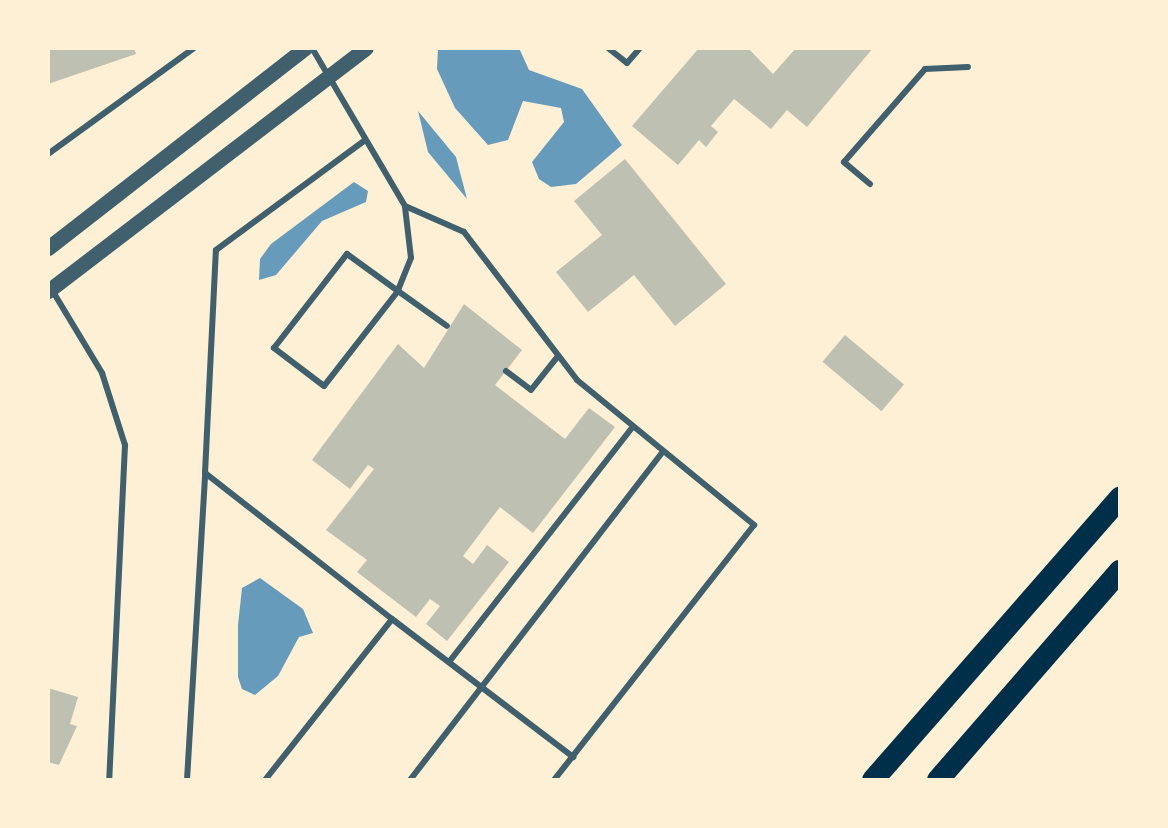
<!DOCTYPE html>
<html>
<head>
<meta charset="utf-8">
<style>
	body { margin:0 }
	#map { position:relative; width:1168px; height:828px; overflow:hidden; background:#fdf0d5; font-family:"PT Sans",sans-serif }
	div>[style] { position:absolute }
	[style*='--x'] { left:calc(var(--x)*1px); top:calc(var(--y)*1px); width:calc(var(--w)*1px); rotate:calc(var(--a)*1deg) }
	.water>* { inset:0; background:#669bbc }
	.building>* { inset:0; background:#bec0b2; transform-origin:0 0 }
	.service>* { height:6px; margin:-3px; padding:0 3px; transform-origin:3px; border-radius:3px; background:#3f606c }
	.tertiary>* { height:15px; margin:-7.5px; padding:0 7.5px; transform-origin:7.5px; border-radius:7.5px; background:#3f606c }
	.motorway>* { height:22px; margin:-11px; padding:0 11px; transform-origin:11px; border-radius:11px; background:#003049 }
	span { translate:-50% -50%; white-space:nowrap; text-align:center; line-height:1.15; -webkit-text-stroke:8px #fdf0d5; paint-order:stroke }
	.frame { position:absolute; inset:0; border:50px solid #fdf0d5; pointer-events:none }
</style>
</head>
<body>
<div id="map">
	<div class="water">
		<div style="clip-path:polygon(438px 48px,519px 48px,529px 70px,582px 89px,622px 145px,576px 184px,551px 187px,539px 179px,532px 162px,564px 122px,561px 108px,523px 101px,508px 140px,488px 145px,455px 108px,437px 69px)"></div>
		<div style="clip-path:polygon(418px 111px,456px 157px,467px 199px,428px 152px)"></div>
		<div style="clip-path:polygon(354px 182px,368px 191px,366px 202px,322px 221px,276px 275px,259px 280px,260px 259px,271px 244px)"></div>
		<div style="clip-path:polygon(260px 578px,303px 609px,313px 633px,299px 637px,278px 676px,255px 695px,242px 689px,238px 677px,238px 625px,242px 588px)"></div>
	</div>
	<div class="building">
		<div style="clip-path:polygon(48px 48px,134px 48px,136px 54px,48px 84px)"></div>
		<div style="clip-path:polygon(699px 48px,748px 48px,773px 74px,796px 48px,873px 48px,807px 127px,787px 110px,771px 129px,734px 99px,711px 126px,718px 132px,706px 147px,699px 140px,678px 165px,632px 126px)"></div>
		<div style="clip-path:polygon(625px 159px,726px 284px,675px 326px,634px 275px,588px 312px,556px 272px,602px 235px,574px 201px)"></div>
		<div style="clip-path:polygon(464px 304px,522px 350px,495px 385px,565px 439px,589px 408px,615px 427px,533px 533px,500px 507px,463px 556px,473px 564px,487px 545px,509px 562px,447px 641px,426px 624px,440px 606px,430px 599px,416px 617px,357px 572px,367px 560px,326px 530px,374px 469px,368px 465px,350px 489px,312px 460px,398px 344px,424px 368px)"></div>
		<div style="left:845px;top:335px;width:77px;height:35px;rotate:40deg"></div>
		<div style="clip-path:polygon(48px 688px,78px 697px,70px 724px,77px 726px,59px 765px,48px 762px)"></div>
	</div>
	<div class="service">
		<div style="--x:312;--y:48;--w:183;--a:59.5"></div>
		<div style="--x:405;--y:206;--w:64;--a:23.8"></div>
		<div style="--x:464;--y:232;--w:186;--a:52.6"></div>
		<div style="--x:577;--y:380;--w:229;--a:39.3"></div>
		<div style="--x:754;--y:525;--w:324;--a:128.1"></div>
		<div style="--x:608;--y:48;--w:24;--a:38"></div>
		<div style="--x:627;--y:63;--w:20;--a:-49"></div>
		<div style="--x:48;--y:154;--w:180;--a:-36"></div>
		<div style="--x:870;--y:184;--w:34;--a:-140"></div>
		<div style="--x:844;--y:162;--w:123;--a:-48.9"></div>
		<div style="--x:925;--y:69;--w:43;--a:-2.7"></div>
		<div style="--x:405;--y:207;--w:51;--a:83.3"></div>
		<div style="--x:411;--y:258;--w:35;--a:112"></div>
		<div style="--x:398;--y:291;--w:120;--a:127.9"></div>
		<div style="--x:324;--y:386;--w:63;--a:-142.8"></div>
		<div style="--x:274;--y:348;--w:119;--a:-52.2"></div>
		<div style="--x:347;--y:254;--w:63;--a:36"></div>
		<div style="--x:398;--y:291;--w:60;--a:35.5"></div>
		<div style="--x:52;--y:290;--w:97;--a:58.9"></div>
		<div style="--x:102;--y:373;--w:76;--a:72.3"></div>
		<div style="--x:125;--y:445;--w:335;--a:92.7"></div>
		<div style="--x:506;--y:371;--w:31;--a:37"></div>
		<div style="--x:531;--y:390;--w:43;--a:-51.5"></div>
		<div style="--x:392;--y:619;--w:228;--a:37.3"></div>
		<div style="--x:449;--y:662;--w:296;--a:-52"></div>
		<div style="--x:187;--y:780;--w:308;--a:-86.6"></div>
		<div style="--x:265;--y:780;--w:205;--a:-51.7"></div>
		<div style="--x:392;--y:619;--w:237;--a:-142"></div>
		<div style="--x:205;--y:473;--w:223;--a:-87.2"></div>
		<div style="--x:216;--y:250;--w:185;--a:-36.4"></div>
		<div style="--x:410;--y:780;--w:413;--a:-52.4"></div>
	</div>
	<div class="tertiary">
		<div style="--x:48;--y:248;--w:326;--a:-37.9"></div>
		<div style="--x:48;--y:291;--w:400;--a:-37.4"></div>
	</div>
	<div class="motorway">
		<div style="--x:873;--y:780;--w:375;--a:-48.8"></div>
		<div style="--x:938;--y:780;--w:277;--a:-49"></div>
	</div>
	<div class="frame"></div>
</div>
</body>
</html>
